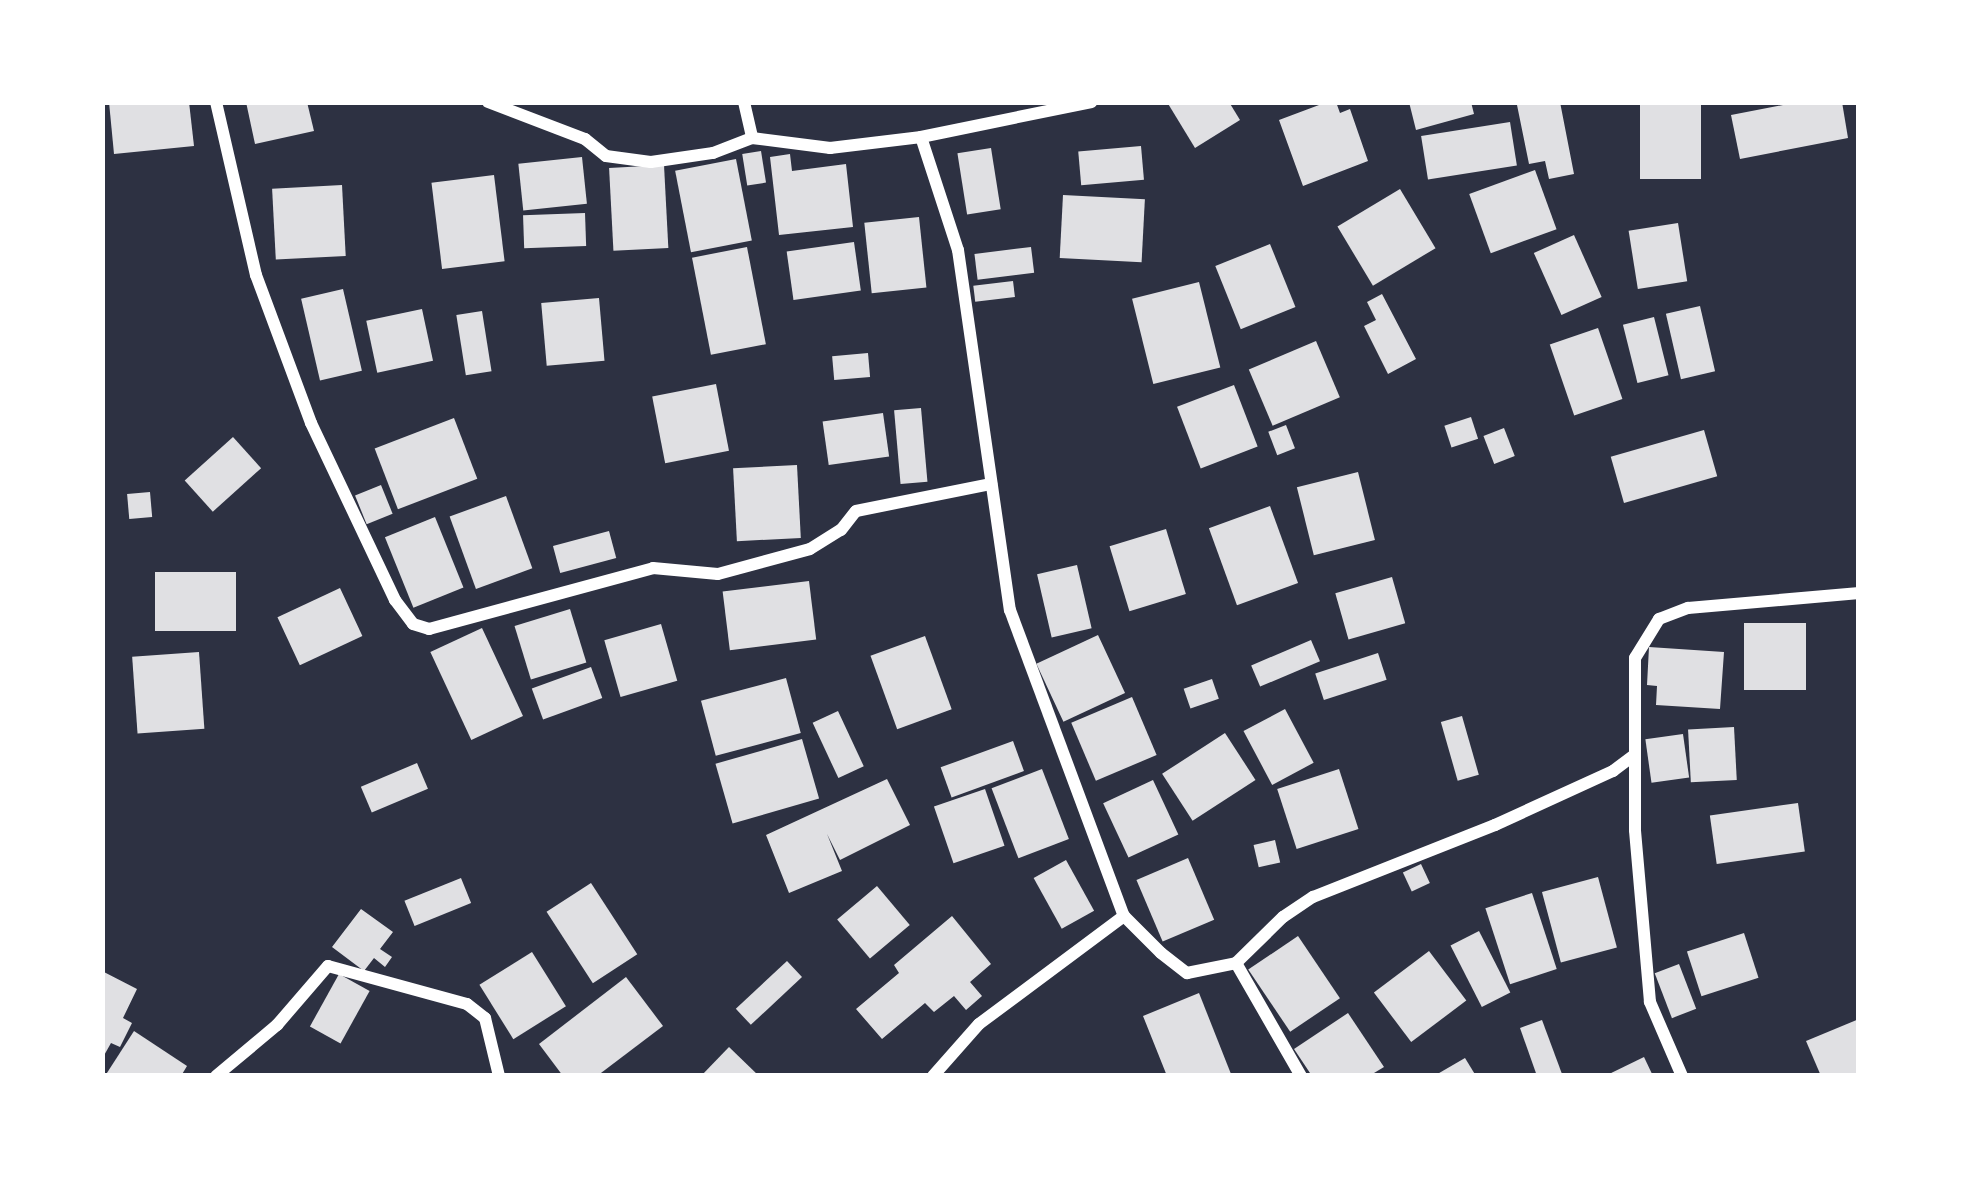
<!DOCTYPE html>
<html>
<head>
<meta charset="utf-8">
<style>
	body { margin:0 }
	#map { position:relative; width:1961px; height:1178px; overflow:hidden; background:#2d3142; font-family:"Sofia Sans Condensed",sans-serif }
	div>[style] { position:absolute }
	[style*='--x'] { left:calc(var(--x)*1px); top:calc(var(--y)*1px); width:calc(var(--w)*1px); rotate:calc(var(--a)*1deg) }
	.building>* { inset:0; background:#e0e0e3; transform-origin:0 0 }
	.minor>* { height:12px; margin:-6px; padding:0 6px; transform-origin:6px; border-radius:6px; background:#fff }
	span { translate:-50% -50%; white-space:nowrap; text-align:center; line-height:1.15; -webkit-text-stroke:9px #fff; paint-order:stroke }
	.frame { position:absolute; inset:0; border:105px solid #fff; pointer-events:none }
</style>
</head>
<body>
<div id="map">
	<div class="building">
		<div style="clip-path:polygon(109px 102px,189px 102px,194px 146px,114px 154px)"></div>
		<div style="clip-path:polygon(246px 102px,307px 102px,314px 131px,255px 144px)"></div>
		<div style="clip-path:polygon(1167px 102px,1229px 102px,1240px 120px,1195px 148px)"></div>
		<div style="clip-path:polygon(1327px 102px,1336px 102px,1340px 113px,1350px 109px,1368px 161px,1303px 186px,1279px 120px)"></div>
		<div style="clip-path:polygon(1409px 102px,1471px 102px,1474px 114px,1416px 130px)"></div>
		<div style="clip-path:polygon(1560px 102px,1574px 174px,1549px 179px,1545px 161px,1529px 164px,1517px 105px)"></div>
		<div style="left:1640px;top:102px;width:61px;height:77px"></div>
		<div style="clip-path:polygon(1798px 102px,1842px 102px,1848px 138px,1740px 159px,1731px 115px)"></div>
		<div style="left:1510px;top:122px;width:44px;height:90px;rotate:81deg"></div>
		<div style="left:1141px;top:146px;width:34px;height:63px;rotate:85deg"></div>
		<div style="left:991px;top:148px;width:62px;height:34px;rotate:81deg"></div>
		<div style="left:761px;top:151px;width:32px;height:19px;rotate:81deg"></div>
		<div style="clip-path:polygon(790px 154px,792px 171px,846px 164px,853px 227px,779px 235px,770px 157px)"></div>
		<div style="left:582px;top:157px;width:47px;height:64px;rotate:84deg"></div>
		<div style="left:736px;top:159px;width:83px;height:62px;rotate:79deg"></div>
		<div style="left:664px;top:165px;width:83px;height:55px;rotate:87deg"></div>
		<div style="left:1535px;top:170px;width:63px;height:70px;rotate:70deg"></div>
		<div style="left:494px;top:175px;width:87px;height:63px;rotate:83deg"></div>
		<div style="left:342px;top:185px;width:71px;height:70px;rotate:87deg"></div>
		<div style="left:1400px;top:189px;width:69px;height:73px;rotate:59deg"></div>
		<div style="left:1063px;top:195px;width:82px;height:63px;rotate:3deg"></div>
		<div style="left:585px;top:213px;width:33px;height:62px;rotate:88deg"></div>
		<div style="left:919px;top:217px;width:71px;height:55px;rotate:84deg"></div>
		<div style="left:1678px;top:223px;width:59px;height:50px;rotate:81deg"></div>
		<div style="left:1574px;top:235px;width:68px;height:44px;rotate:66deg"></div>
		<div style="left:854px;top:242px;width:49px;height:68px;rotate:82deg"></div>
		<div style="left:1270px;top:244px;width:68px;height:59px;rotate:68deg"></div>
		<div style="left:747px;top:247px;width:99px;height:56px;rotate:79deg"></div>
		<div style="left:1031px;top:247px;width:26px;height:57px;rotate:83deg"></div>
		<div style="left:1013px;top:281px;width:16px;height:40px;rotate:83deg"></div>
		<div style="left:1199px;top:282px;width:88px;height:69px;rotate:76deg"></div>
		<div style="left:343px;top:289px;width:84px;height:43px;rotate:77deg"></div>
		<div style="clip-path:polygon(1382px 294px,1416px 359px,1388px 374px,1364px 326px,1376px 320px,1367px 302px)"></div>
		<div style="left:599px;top:298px;width:63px;height:58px;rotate:85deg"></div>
		<div style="left:1700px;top:306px;width:67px;height:35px;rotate:77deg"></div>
		<div style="left:422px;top:309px;width:53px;height:57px;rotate:78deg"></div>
		<div style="left:482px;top:311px;width:61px;height:26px;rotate:81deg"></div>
		<div style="left:1654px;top:317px;width:60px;height:32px;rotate:76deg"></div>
		<div style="left:1598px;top:328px;width:75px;height:51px;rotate:71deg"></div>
		<div style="left:1316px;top:341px;width:61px;height:73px;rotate:67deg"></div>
		<div style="left:868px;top:353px;width:24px;height:36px;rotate:85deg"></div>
		<div style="left:716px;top:384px;width:68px;height:65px;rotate:79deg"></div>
		<div style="left:1234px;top:385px;width:66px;height:61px;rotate:69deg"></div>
		<div style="left:921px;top:408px;width:74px;height:27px;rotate:85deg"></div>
		<div style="left:883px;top:413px;width:44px;height:61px;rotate:82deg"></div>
		<div style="left:1471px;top:417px;width:23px;height:28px;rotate:72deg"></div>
		<div style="left:454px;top:418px;width:65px;height:85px;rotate:69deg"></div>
		<div style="left:1286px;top:425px;width:25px;height:19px;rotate:69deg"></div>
		<div style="left:1504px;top:428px;width:30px;height:22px;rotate:69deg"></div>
		<div style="left:1704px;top:430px;width:48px;height:97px;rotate:74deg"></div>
		<div style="left:233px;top:437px;width:42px;height:65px;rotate:48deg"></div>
		<div style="left:797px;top:465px;width:73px;height:64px;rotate:87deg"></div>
		<div style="left:1358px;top:472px;width:70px;height:63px;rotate:76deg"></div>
		<div style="left:381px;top:485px;width:31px;height:28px;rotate:68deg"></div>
		<div style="left:150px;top:492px;width:25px;height:23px;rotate:85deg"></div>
		<div style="left:506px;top:496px;width:77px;height:60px;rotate:70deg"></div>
		<div style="left:1270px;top:506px;width:82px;height:65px;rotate:70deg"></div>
		<div style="left:435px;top:517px;width:76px;height:54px;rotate:68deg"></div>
		<div style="left:1166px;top:529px;width:68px;height:59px;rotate:73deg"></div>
		<div style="left:609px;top:531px;width:28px;height:58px;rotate:75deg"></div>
		<div style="left:1077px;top:565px;width:65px;height:41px;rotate:77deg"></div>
		<div style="left:155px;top:572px;width:81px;height:59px"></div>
		<div style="left:1392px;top:577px;width:48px;height:59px;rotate:74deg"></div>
		<div style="left:809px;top:581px;width:59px;height:87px;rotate:83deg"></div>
		<div style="left:340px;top:588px;width:53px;height:69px;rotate:65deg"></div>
		<div style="left:570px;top:609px;width:56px;height:58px;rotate:73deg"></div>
		<div style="left:1806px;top:623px;width:67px;height:62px;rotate:90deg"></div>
		<div style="left:661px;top:624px;width:59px;height:59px;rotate:74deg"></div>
		<div style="left:482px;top:628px;width:97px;height:57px;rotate:65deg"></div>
		<div style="left:1098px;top:635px;width:64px;height:68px;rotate:65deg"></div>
		<div style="left:925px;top:636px;width:78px;height:58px;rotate:70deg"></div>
		<div style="left:1311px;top:640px;width:23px;height:65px;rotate:67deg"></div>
		<div style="clip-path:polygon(1649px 647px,1724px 652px,1720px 709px,1656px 705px,1657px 686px,1647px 685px)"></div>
		<div style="left:199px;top:652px;width:77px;height:67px;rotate:86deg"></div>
		<div style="left:1378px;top:653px;width:28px;height:66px;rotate:72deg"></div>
		<div style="left:591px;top:667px;width:33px;height:63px;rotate:70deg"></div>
		<div style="left:786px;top:678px;width:57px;height:88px;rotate:75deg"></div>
		<div style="left:1212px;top:679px;width:21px;height:30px;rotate:71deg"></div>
		<div style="left:1132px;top:697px;width:63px;height:66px;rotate:67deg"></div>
		<div style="left:1285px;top:709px;width:61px;height:47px;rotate:62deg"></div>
		<div style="left:838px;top:711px;width:61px;height:28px;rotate:65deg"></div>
		<div style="left:1462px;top:716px;width:61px;height:22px;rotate:74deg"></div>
		<div style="left:1734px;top:727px;width:53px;height:46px;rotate:87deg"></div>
		<div style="left:1225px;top:733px;width:56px;height:75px;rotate:57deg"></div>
		<div style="left:1683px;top:734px;width:44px;height:38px;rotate:82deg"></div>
		<div style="left:802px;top:739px;width:62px;height:90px;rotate:74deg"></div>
		<div style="left:1013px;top:741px;width:32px;height:77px;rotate:70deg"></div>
		<div style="left:417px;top:763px;width:28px;height:61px;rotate:67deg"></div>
		<div style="left:1042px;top:769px;width:75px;height:54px;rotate:69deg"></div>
		<div style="left:1339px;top:769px;width:63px;height:65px;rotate:72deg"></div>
		<div style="clip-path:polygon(887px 779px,910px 825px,840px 860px,827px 834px,842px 871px,789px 893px,766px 835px)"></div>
		<div style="left:1153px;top:780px;width:60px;height:55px;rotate:65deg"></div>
		<div style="left:985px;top:789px;width:60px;height:54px;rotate:71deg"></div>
		<div style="left:1798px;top:803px;width:49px;height:89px;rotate:82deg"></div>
		<div style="left:1275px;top:840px;width:23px;height:22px;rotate:77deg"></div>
		<div style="left:1188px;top:858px;width:67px;height:56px;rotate:67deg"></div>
		<div style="left:1066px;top:860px;width:58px;height:37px;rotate:61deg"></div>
		<div style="left:1421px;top:864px;width:21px;height:20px;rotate:65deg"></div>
		<div style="left:1598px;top:877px;width:73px;height:58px;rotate:75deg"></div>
		<div style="left:461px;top:878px;width:27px;height:61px;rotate:68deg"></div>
		<div style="left:591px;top:883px;width:85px;height:53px;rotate:57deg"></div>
		<div style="left:877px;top:886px;width:51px;height:52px;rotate:50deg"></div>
		<div style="left:1532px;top:893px;width:80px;height:49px;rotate:72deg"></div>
		<div style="clip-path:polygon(361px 909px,393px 932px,380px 949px,392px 957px,385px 967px,374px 958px,364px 971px,332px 947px)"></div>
		<div style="clip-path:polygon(952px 916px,991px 964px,970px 982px,982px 996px,966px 1010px,954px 996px,934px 1012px,925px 1003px,882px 1039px,856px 1009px,899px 973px,894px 965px)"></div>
		<div style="left:1479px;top:931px;width:69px;height:32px;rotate:63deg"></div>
		<div style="left:1744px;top:933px;width:47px;height:60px;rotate:72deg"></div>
		<div style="left:1298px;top:936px;width:75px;height:60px;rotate:56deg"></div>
		<div style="left:1429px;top:951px;width:62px;height:69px;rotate:53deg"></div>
		<div style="left:532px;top:952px;width:64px;height:62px;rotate:58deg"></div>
		<div style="left:787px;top:961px;width:22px;height:70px;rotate:47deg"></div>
		<div style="left:1679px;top:964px;width:48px;height:26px;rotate:69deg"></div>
		<div style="clip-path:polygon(102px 971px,137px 989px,123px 1018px,132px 1023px,120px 1047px,111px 1043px,102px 1059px)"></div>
		<div style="left:339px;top:974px;width:35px;height:60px;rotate:29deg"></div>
		<div style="clip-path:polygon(626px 977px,663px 1026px,597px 1076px,563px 1076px,539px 1044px)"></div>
		<div style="clip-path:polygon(1199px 993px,1231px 1074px,1167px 1076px,1143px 1016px)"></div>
		<div style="clip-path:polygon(1348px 1013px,1384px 1067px,1369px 1076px,1312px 1076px,1294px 1049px)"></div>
		<div style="clip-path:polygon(1859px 1019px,1859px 1076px,1821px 1076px,1806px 1041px)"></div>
		<div style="clip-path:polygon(1542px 1020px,1562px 1074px,1557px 1076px,1537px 1076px,1520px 1028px)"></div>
		<div style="clip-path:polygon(134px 1031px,187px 1066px,181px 1076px,105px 1076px)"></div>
		<div style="clip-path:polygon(729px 1047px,759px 1076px,701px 1076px)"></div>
		<div style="clip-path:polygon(1644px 1057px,1653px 1076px,1605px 1076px)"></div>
		<div style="clip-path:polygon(1465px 1058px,1476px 1076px,1434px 1076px)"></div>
	</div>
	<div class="minor">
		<div style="--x:216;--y:102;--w:178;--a:77"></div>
		<div style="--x:256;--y:275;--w:158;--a:69.6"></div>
		<div style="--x:311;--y:423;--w:196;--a:64.6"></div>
		<div style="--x:395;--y:600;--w:30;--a:53"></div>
		<div style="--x:413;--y:624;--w:17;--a:17"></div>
		<div style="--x:429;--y:629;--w:232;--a:-15.2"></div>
		<div style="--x:653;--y:568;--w:65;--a:5.3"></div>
		<div style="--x:718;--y:574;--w:95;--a:-15.2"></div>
		<div style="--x:810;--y:549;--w:36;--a:-32"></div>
		<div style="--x:841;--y:530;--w:24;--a:-52"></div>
		<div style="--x:856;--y:511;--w:138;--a:-11.3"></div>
		<div style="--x:488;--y:102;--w:104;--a:20.9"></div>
		<div style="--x:585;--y:139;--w:27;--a:39"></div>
		<div style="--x:606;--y:156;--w:45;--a:7.6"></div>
		<div style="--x:651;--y:162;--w:63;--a:-8.3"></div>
		<div style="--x:713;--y:153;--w:42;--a:-21"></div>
		<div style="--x:744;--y:102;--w:37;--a:77"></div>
		<div style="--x:752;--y:138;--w:79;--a:7.3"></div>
		<div style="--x:830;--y:148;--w:92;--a:-6.9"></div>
		<div style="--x:921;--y:137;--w:174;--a:-11.6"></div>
		<div style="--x:921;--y:137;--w:119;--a:71.9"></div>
		<div style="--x:958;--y:250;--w:364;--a:81.8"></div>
		<div style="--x:1010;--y:610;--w:327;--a:69.6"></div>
		<div style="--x:1124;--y:916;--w:52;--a:45"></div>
		<div style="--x:1161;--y:953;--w:33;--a:38"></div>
		<div style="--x:1187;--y:973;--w:50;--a:-11.5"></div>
		<div style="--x:1236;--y:963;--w:66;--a:-44.4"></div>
		<div style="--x:1283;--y:917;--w:36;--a:-34"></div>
		<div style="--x:1313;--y:897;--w:196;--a:-21.6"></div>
		<div style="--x:1495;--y:825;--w:130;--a:-24.6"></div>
		<div style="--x:1613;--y:771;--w:25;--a:-37"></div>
		<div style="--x:1236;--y:963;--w:130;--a:60.1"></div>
		<div style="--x:216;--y:1076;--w:80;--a:-39.9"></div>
		<div style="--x:277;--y:1025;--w:78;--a:-49.2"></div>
		<div style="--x:328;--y:966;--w:144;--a:15.3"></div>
		<div style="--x:467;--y:1004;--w:23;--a:38"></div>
		<div style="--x:485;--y:1018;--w:60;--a:76.4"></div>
		<div style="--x:933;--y:1076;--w:69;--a:-48.5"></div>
		<div style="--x:979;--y:1024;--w:181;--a:-36.7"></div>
		<div style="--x:1682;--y:1076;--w:81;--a:-113.4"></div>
		<div style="--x:1650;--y:1002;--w:173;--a:-95"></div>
		<div style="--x:1635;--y:830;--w:172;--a:-90"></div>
		<div style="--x:1635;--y:658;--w:46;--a:-58.4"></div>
		<div style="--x:1659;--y:619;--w:31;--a:-21"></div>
		<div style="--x:1688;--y:608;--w:172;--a:-5"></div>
	</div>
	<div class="frame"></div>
</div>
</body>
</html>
